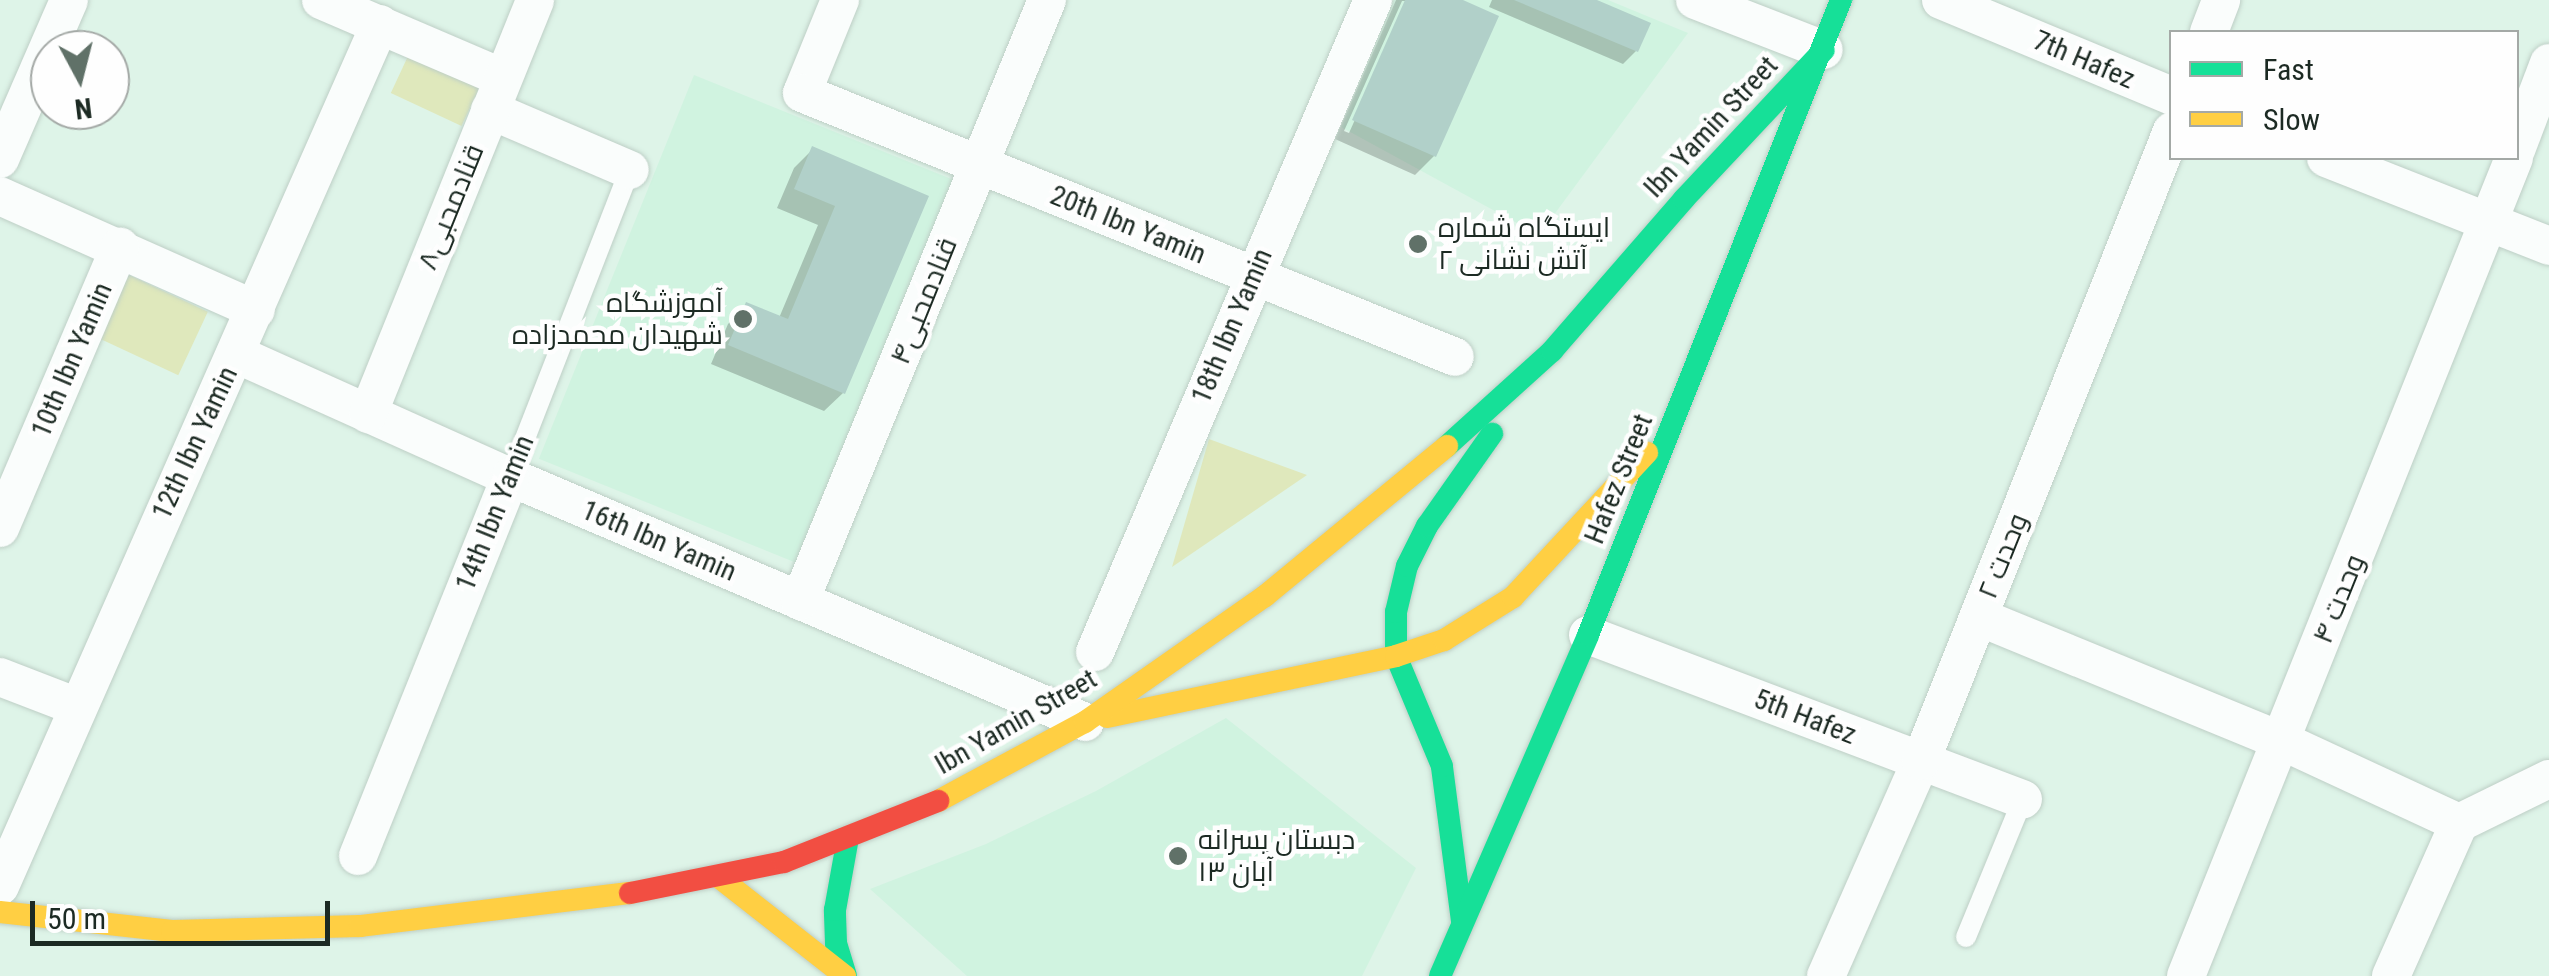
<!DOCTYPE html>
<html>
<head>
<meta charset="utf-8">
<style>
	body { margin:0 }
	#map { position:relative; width:2549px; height:976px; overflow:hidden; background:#def4e8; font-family:"Roboto Condensed",Cairo,sans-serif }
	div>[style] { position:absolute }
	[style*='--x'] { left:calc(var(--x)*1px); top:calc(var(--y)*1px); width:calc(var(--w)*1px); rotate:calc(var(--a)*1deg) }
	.built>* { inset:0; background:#d0f3e0; transform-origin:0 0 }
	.green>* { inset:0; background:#dfe8bc; transform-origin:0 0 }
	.shadow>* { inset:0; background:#0003 }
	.building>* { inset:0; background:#b1d0c9 }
	.roads { filter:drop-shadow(0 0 2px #becfc6) drop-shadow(0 0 2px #becfc6) }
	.lane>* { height:20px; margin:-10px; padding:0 10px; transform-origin:10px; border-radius:10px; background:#fafdfc }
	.street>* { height:38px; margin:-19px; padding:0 19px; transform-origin:19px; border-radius:19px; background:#fafdfc }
	.fast>* { height:22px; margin:-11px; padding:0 11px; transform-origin:11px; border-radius:11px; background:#16e098 }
	.slow>* { height:22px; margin:-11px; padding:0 11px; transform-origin:11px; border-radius:11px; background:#ffcf43 }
	.jam>* { height:22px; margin:-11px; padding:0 11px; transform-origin:11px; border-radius:11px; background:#f24e42 }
	.dots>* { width:28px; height:28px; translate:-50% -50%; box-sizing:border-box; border:5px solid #fefefe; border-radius:50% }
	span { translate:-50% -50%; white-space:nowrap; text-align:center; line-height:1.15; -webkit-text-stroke:9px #fefefe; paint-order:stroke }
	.street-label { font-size:28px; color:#1c2a23 }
	.poi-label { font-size:28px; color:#1c2a23 }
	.left { translate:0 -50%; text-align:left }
	.right { translate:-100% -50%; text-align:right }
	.legend { position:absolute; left:2169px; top:30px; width:350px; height:130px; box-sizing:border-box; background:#fefefe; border:2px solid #a4a9a6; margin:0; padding:12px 18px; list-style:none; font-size:30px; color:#1c2a23 }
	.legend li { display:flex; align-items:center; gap:20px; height:50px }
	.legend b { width:50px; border:2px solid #a4a9a6 }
	.north { position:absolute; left:30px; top:30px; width:100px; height:100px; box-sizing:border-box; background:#fefefe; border:2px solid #a4a9a6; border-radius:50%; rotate:173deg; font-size:28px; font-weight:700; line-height:40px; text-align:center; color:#1c2a23 }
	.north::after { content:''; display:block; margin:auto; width:35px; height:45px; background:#607168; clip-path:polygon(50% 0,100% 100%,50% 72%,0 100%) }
	.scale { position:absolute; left:30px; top:901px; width:300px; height:45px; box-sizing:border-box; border:5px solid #1c2a23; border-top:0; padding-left:12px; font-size:30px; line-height:35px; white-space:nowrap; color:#1c2a23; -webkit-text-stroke:8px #fefefe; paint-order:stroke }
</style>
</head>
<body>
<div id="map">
	<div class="built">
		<div style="clip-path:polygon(1394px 0,1608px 0,1688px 33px,1539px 235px,1341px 127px)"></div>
		<div style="left:694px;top:75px;width:280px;height:414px;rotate:22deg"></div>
		<div style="clip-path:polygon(1226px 718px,1416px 868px,1362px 976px,967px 976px,870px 889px,986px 844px,1096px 791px)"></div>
	</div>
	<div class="green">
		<div style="left:409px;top:54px;width:78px;height:43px;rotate:25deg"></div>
		<div style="left:129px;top:275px;width:87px;height:70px;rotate:25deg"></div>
		<div style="clip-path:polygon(1209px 439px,1307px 475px,1172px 567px)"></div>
	</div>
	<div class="shadow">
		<div style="clip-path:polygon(evenodd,1396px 0,1457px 0,1434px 156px,1415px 175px,1335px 139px,1396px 0,1402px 1px,1408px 1px,1349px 133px,1344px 131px,1402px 1px)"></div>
		<div style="clip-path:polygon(1492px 0,1591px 0,1647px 24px,1636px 51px,1623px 64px,1489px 7px)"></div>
		<div style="clip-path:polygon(813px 149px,925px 197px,843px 393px,824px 411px,711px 364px,728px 324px,747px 305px,779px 318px,818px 225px,777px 208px,794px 168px)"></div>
	</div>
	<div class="building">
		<div style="clip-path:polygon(1405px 0,1463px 0,1499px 16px,1436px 157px,1352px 120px)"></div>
		<div style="clip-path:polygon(1514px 0,1597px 0,1651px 23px,1638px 52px)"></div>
		<div style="clip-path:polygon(812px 146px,929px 196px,845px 394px,728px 345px,746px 302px,788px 319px,835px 206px,794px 189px)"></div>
	</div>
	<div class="roads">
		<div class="lane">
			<div style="--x:510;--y:477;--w:330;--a:-68.7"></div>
			<div style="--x:1966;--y:937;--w:149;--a:-67.6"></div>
		</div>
		<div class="street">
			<div style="--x:321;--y:0;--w:198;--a:23.2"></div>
			<div style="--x:840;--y:0;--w:100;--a:112.2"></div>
			<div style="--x:802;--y:93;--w:704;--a:22.01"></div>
			<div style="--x:1695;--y:0;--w:138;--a:21.2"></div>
			<div style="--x:1941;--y:0;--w:250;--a:22.6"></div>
			<div style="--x:2209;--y:32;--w:34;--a:-69"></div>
			<div style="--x:490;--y:110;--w:152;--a:23.2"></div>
			<div style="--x:2516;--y:150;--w:93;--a:-69.2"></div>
			<div style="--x:2326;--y:158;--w:240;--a:21.5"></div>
			<div style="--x:0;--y:159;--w:173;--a:-66.5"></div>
			<div style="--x:0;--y:196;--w:280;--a:24"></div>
			<div style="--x:236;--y:354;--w:300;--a:24.2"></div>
			<div style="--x:510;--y:477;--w:625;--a:23.08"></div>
			<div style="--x:368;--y:414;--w:446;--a:-68"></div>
			<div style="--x:0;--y:528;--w:306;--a:-66.9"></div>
			<div style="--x:800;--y:601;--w:650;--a:-67.66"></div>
			<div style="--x:1979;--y:617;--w:327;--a:22.3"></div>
			<div style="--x:2282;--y:741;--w:195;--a:24.9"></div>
			<div style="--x:2459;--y:823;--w:100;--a:-26.1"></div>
			<div style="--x:1588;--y:635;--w:465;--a:20.7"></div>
			<div style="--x:1095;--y:652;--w:709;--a:-66.91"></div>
			<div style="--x:0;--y:677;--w:80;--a:21.1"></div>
			<div style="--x:358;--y:856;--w:408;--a:-68.1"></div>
			<div style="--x:0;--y:886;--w:942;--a:-66.21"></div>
			<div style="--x:1826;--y:976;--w:235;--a:-66.2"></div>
			<div style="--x:1921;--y:761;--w:678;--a:-68.28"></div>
			<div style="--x:2186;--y:976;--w:881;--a:-68.15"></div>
			<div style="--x:2391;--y:976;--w:167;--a:-66"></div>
		</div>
		<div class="fast">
			<div style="--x:1447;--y:446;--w:142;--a:-42.1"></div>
			<div style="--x:1552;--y:351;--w:201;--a:-49"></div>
			<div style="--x:1684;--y:199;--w:204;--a:-46.8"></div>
			<div style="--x:1462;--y:921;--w:156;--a:-97.4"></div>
			<div style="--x:1442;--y:766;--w:119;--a:-112.7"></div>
			<div style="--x:1396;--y:656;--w:44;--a:-90"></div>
			<div style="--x:1396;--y:612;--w:47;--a:-76.6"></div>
			<div style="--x:1407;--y:566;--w:45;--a:-63.4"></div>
			<div style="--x:1427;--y:526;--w:113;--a:-54.8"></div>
			<div style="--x:846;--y:976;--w:34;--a:-107"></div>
			<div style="--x:836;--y:943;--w:33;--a:-92"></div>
			<div style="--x:835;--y:910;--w:73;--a:-79.8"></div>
			<div style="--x:1440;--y:976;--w:372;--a:-66.5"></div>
			<div style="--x:1588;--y:635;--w:684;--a:-68.28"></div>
		</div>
		<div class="slow">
			<div style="--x:1107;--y:717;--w:295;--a:-11.9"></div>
			<div style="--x:1396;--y:656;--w:51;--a:-18.4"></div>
			<div style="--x:1444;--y:640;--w:81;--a:-31.9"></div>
			<div style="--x:1513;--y:597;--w:197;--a:-47.1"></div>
			<div style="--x:938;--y:801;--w:167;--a:-28.3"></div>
			<div style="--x:1085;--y:722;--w:220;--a:-35"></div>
			<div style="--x:1265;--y:596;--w:236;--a:-39.5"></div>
			<div style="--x:720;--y:878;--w:159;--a:38.1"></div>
			<div style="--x:0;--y:912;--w:173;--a:6.3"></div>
			<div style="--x:172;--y:931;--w:188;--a:-1.5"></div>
			<div style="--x:360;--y:926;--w:272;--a:-7"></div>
		</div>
		<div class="jam">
			<div style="--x:630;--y:893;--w:157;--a:-11.4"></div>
			<div style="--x:784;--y:862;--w:166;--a:-21.6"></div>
		</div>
	</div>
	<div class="dots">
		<div style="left:1418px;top:244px;background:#607168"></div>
		<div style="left:743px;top:319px;background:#607168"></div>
		<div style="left:1178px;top:856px;background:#607168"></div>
	</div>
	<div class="street-label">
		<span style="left:2084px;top:60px;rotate:23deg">7th Hafez</span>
		<span style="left:1711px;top:127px;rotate:-47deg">Ibn Yamin Street</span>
		<span style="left:451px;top:207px;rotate:-68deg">قنادمحبی۸</span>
		<span style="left:1128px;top:225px;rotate:22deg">20th Ibn Yamin</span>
		<span style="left:924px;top:301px;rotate:-68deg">قنادمحبی۴</span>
		<span style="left:1232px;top:326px;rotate:-67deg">18th Ibn Yamin</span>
		<span style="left:72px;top:360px;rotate:-67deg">10th Ibn Yamin</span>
		<span style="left:195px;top:443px;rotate:-65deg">12th Ibn Yamin</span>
		<span style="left:1619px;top:479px;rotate:-68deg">Hafez Street</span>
		<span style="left:495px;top:513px;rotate:-68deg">14th Ibn Yamin</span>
		<span style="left:659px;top:541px;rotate:23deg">16th Ibn Yamin</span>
		<span style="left:2003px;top:556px;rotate:-68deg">وحدت ۲</span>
		<span style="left:2339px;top:599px;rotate:-68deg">وحدت ۴</span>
		<span style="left:1805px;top:717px;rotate:21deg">5th Hafez</span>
		<span style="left:1016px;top:722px;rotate:-30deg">Ibn Yamin Street</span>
	</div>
	<div class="poi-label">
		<span class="left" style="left:1438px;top:244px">ایستگاه شماره<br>۲ آتش نشانی</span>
		<span class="right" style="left:723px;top:319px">آموزشگاه<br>شهیدان محمدزاده</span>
		<span class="left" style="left:1198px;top:856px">دبستان پسرانه<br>۱۳ آبان</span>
	</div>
	<ul class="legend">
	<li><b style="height:12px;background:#16e098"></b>Fast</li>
	<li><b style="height:12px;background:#ffcf43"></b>Slow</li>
	</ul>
	<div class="north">N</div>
	<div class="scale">50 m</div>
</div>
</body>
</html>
